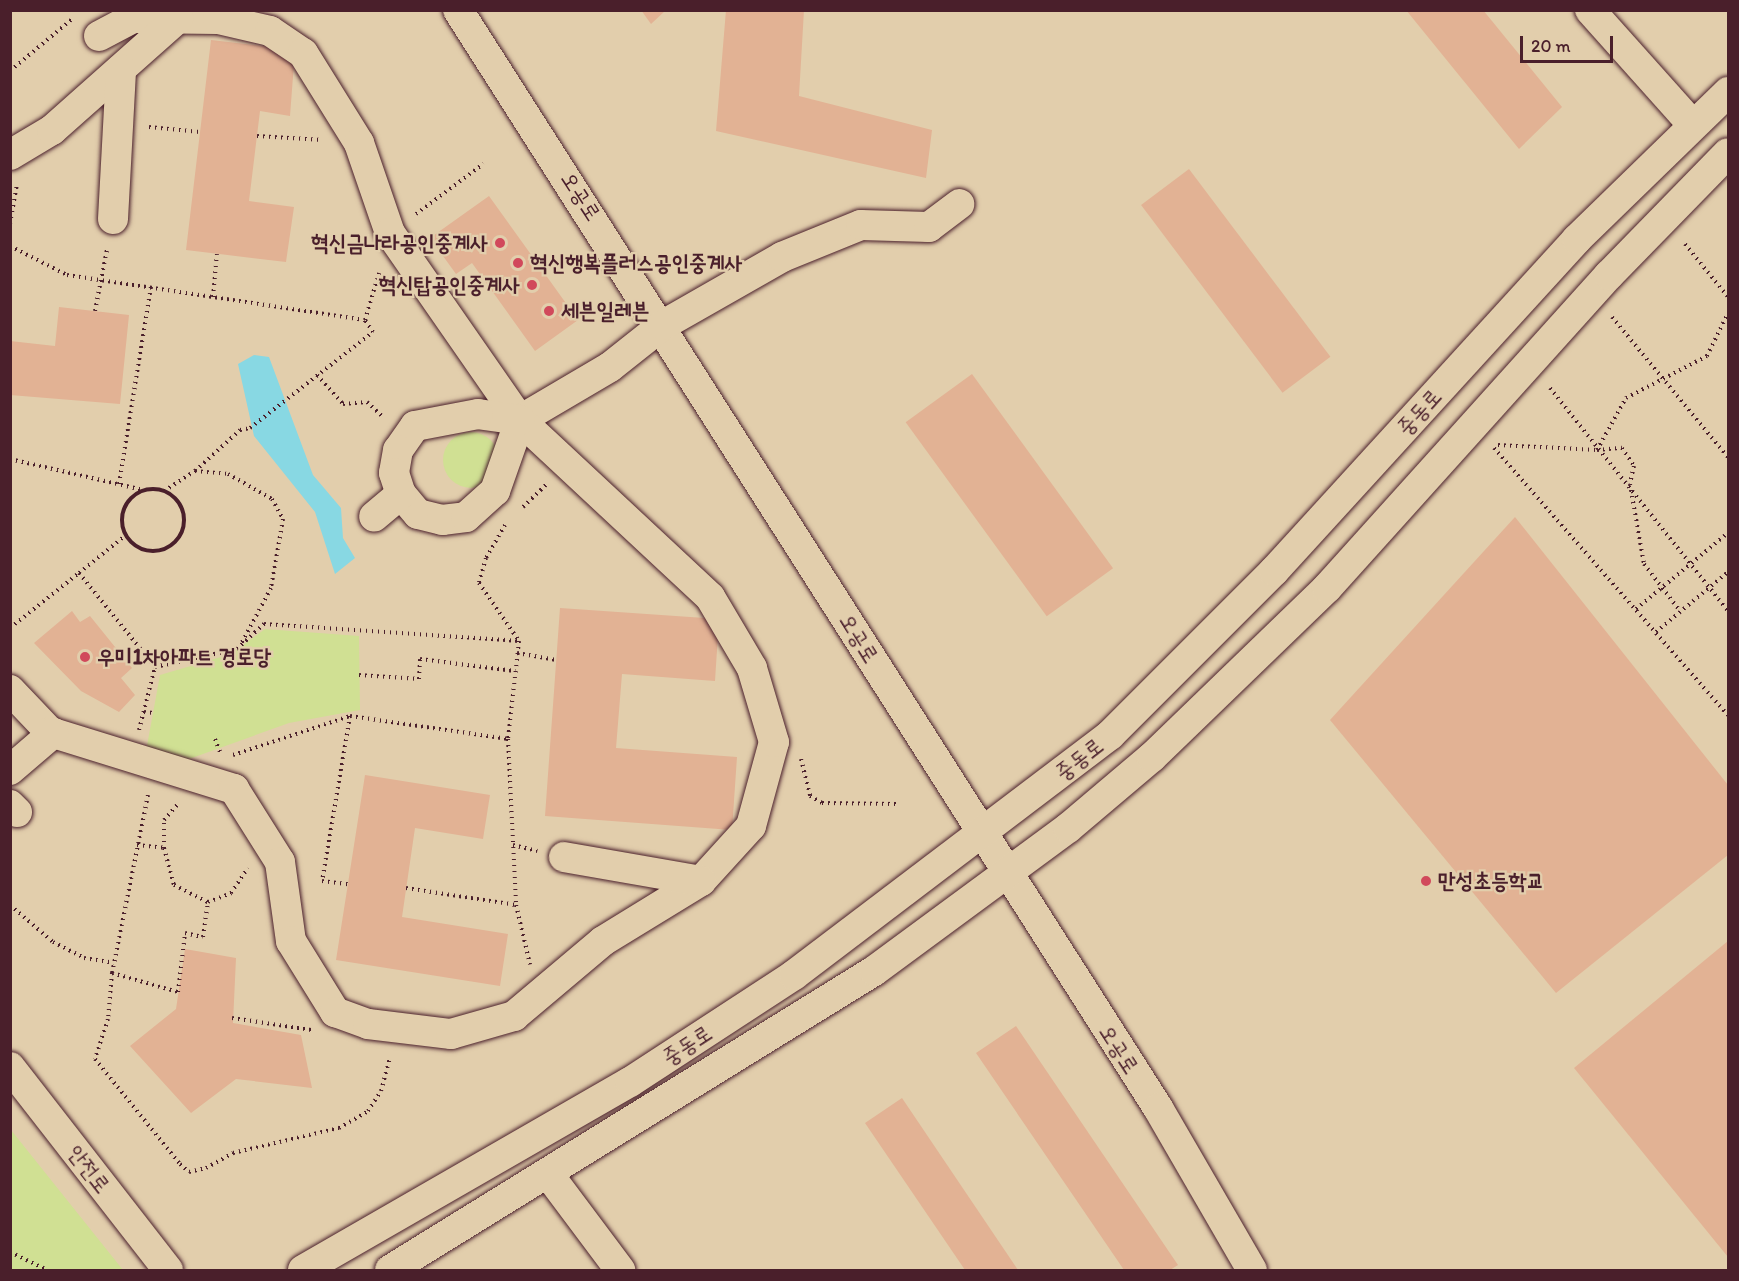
<!DOCTYPE html>
<html>
<head>
<meta charset="utf-8">
<style>
	body { margin:0 }
	#map { position:relative; width:1739px; height:1281px; overflow:hidden; background:#e2ceac; font-family:Itim,"Poor Story",sans-serif }
	div>[style] { position:absolute }
	[style*='--x'] { left:calc(var(--x)*1px); top:calc(var(--y)*1px); width:calc(var(--w)*1px); rotate:calc(var(--a)*1deg) }
	.green>* { inset:0; background:#d0e093 }
	.round { border-radius:50% }
	.water>* { inset:0; background:#88d8e3 }
	.building>* { inset:0; background:#e2b294; transform-origin:0 0 }
	.path>* { height:4px; margin-top:-2px; transform-origin:0; background:repeating-linear-gradient(90deg,#4a1f2b 0 1.5px,transparent 0 6px) }
	.path>.ring { margin:-2px; padding:0; box-sizing:content-box; background:none; border:4px solid #4a1f2b; border-radius:50% }
	.roads { filter:drop-shadow(0 0 2px #4a1f2b) drop-shadow(0 0 2px #4a1f2b) }
	.minor>* { height:30px; margin:-15px; padding:0 15px; transform-origin:15px; border-radius:15px; background:#e2ceac }
	.dots>* { width:16px; height:16px; translate:-50% -50%; box-sizing:border-box; border:3px solid #e2ceac; border-radius:50% }
	span { translate:-50% -50%; white-space:nowrap; text-align:center; line-height:1.15; -webkit-text-stroke:4.5px #e2ceac; paint-order:stroke }
	.street-label { font-size:22px; color:#4a1f2b }
	.poi-label { font-size:22px; color:#4a1f2b; font-weight:700 }
	.right { translate:-100% -50%; text-align:right }
	.left { translate:0 -50%; text-align:left }
	.frame { position:absolute; inset:0; border:12px solid #4a1f2b; pointer-events:none }
	.scale { position:absolute; left:1520px; top:36px; width:93px; height:27px; box-sizing:border-box; border:3px solid #4a1f2b; border-top:0; padding-left:8px; font-size:18px; line-height:21px; white-space:nowrap; color:#4a1f2b; -webkit-text-stroke:4px #e2ceac; paint-order:stroke }
</style>
</head>
<body>
<div id="map">
	<div class="green">
		<div class="round" style="left:443px;top:432px;width:56px;height:56px"></div>
		<div style="clip-path:polygon(265px 629px,359px 636px,360px 710px,289px 723px,164px 768px,146px 751px,160px 675px,231px 654px)"></div>
		<div style="clip-path:polygon(11px 1130px,123px 1270px,11px 1270px)"></div>
	</div>
	<div class="water">
		<div style="clip-path:polygon(254px 355px,269px 357px,313px 475px,341px 508px,343px 538px,355px 558px,335px 574px,315px 512px,254px 436px,238px 364px)"></div>
	</div>
	<div class="building">
		<div style="clip-path:polygon(641px 10px,666px 10px,651px 24px)"></div>
		<div style="clip-path:polygon(726px 10px,804px 10px,799px 96px,932px 130px,926px 178px,716px 131px)"></div>
		<div style="clip-path:polygon(1406px 10px,1483px 10px,1562px 107px,1519px 149px)"></div>
		<div style="clip-path:polygon(211px 40px,295px 50px,290px 116px,260px 111px,249px 201px,294px 207px,286px 262px,186px 250px)"></div>
		<div style="left:1189px;top:169px;width:235px;height:60px;rotate:53deg"></div>
		<div style="clip-path:polygon(489px 196px,578px 320px,535px 351px,472px 263px,456px 274px,430px 238px)"></div>
		<div style="clip-path:polygon(59px 307px,129px 315px,120px 404px,10px 395px,10px 341px,55px 346px)"></div>
		<div style="left:972px;top:374px;width:240px;height:82px;rotate:54deg"></div>
		<div style="clip-path:polygon(1515px 517px,1728px 785px,1728px 855px,1556px 993px,1330px 720px)"></div>
		<div style="clip-path:polygon(560px 608px,719px 619px,715px 681px,622px 674px,616px 748px,737px 757px,732px 830px,545px 816px)"></div>
		<div style="clip-path:polygon(72px 611px,80px 622px,90px 616px,132px 668px,121px 678px,135px 695px,119px 712px,81px 691px,34px 643px)"></div>
		<div style="clip-path:polygon(365px 775px,490px 795px,483px 839px,415px 828px,402px 917px,508px 934px,500px 986px,336px 960px)"></div>
		<div style="clip-path:polygon(1728px 941px,1728px 1257px,1574px 1068px)"></div>
		<div style="clip-path:polygon(185px 949px,236px 958px,233px 1023px,301px 1035px,312px 1088px,236px 1079px,191px 1113px,130px 1046px,176px 1009px)"></div>
		<div style="clip-path:polygon(1016px 1026px,1178px 1265px,1170px 1270px,1124px 1270px,976px 1053px)"></div>
		<div style="clip-path:polygon(902px 1098px,1018px 1270px,965px 1270px,865px 1123px)"></div>
	</div>
	<div class="path">
		<div style="--x:10;--y:71;--w:81;--a:-40"></div>
		<div style="--x:149;--y:127;--w:51;--a:5.6"></div>
		<div style="--x:257;--y:136;--w:65;--a:3.5"></div>
		<div style="--x:416;--y:214;--w:84;--a:-36.7"></div>
		<div style="--x:10;--y:224;--w:41;--a:-80.1"></div>
		<div style="--x:1685;--y:244;--w:68;--a:50.9"></div>
		<div style="--x:10;--y:246;--w:64;--a:27"></div>
		<div style="--x:67;--y:275;--w:301;--a:8.6"></div>
		<div style="--x:213;--y:297;--w:43;--a:-84.7"></div>
		<div style="--x:95;--y:311;--w:63;--a:-79"></div>
		<div style="--x:1612;--y:317;--w:182;--a:50.4"></div>
		<div style="--x:317;--y:375;--w:39;--a:48"></div>
		<div style="--x:343;--y:404;--w:24;--a:-5"></div>
		<div style="--x:367;--y:402;--w:23;--a:43"></div>
		<div style="--x:1550;--y:388;--w:285;--a:51.4"></div>
		<div style="--x:1498;--y:445;--w:99;--a:2.9"></div>
		<div style="--x:1597;--y:450;--w:60;--a:-60.9"></div>
		<div style="--x:1626;--y:398;--w:91;--a:-27.4"></div>
		<div style="--x:1707;--y:356;--w:48;--a:-64"></div>
		<div style="--x:1494;--y:448;--w:355;--a:48.8"></div>
		<div style="--x:1597;--y:450;--w:25;--a:-5"></div>
		<div style="--x:1622;--y:448;--w:22;--a:56"></div>
		<div style="--x:1634;--y:466;--w:18;--a:103"></div>
		<div style="--x:1630;--y:484;--w:81;--a:80.1"></div>
		<div style="--x:1644;--y:564;--w:59;--a:52.5"></div>
		<div style="--x:10;--y:459;--w:137;--a:13.1"></div>
		<div style="--x:195;--y:471;--w:61;--a:-42.3"></div>
		<div style="--x:240;--y:430;--w:10;--a:-11"></div>
		<div style="--x:250;--y:428;--w:156;--a:-38"></div>
		<div style="--x:373;--y:332;--w:14;--a:-124"></div>
		<div style="--x:365;--y:320;--w:49;--a:-73.4"></div>
		<div style="--x:119;--y:484;--w:200;--a:-80.8"></div>
		<div class="ring" style="left:122px;top:489px;width:58px;height:58px"></div>
		<div style="--x:164;--y:491;--w:37;--a:-33"></div>
		<div style="--x:195;--y:471;--w:33;--a:5"></div>
		<div style="--x:228;--y:474;--w:51;--a:29.6"></div>
		<div style="--x:272;--y:499;--w:23;--a:61"></div>
		<div style="--x:283;--y:519;--w:70;--a:99.9"></div>
		<div style="--x:271;--y:588;--w:64;--a:118.2"></div>
		<div style="--x:523;--y:507;--w:32;--a:-44"></div>
		<div style="--x:505;--y:525;--w:38;--a:120"></div>
		<div style="--x:486;--y:558;--w:26;--a:106"></div>
		<div style="--x:479;--y:583;--w:70;--a:55.4"></div>
		<div style="--x:519;--y:641;--w:99;--a:96.4"></div>
		<div style="--x:508;--y:739;--w:166;--a:87.2"></div>
		<div style="--x:516;--y:905;--w:61;--a:76.7"></div>
		<div style="--x:79;--y:573;--w:60;--a:-39"></div>
		<div style="--x:1636;--y:609;--w:119;--a:-39.6"></div>
		<div style="--x:10;--y:628;--w:88;--a:-38.6"></div>
		<div style="--x:79;--y:573;--w:121;--a:51"></div>
		<div style="--x:1656;--y:632;--w:94;--a:-39.8"></div>
		<div style="--x:517;--y:653;--w:40;--a:10"></div>
		<div style="--x:155;--y:667;--w:84;--a:-12.4"></div>
		<div style="--x:237;--y:649;--w:37;--a:-43"></div>
		<div style="--x:264;--y:624;--w:256;--a:3.8"></div>
		<div style="--x:359;--y:675;--w:60;--a:3.8"></div>
		<div style="--x:419;--y:679;--w:20;--a:-87"></div>
		<div style="--x:420;--y:659;--w:96;--a:7.2"></div>
		<div style="--x:144;--y:712;--w:10;--a:6"></div>
		<div style="--x:350;--y:716;--w:160;--a:8.3"></div>
		<div style="--x:139;--y:730;--w:65;--a:-75.7"></div>
		<div style="--x:215;--y:739;--w:14;--a:69"></div>
		<div style="--x:233;--y:755;--w:123;--a:-18.4"></div>
		<div style="--x:350;--y:716;--w:167;--a:99.6"></div>
		<div style="--x:322;--y:881;--w:26;--a:7"></div>
		<div style="--x:801;--y:759;--w:38;--a:76"></div>
		<div style="--x:810;--y:796;--w:14;--a:30"></div>
		<div style="--x:822;--y:803;--w:75;--a:0.8"></div>
		<div style="--x:148;--y:795;--w:182;--a:101.4"></div>
		<div style="--x:112;--y:973;--w:46;--a:95"></div>
		<div style="--x:108;--y:1019;--w:42;--a:108"></div>
		<div style="--x:95;--y:1059;--w:135;--a:51"></div>
		<div style="--x:180;--y:1164;--w:12;--a:42"></div>
		<div style="--x:189;--y:1172;--w:17;--a:-13"></div>
		<div style="--x:206;--y:1168;--w:31;--a:-29"></div>
		<div style="--x:233;--y:1153;--w:109;--a:-13.3"></div>
		<div style="--x:339;--y:1128;--w:34;--a:-30"></div>
		<div style="--x:368;--y:1111;--w:24;--a:-57"></div>
		<div style="--x:381;--y:1091;--w:35;--a:-75"></div>
		<div style="--x:137;--y:845;--w:27;--a:6"></div>
		<div style="--x:164;--y:848;--w:28;--a:-90"></div>
		<div style="--x:164;--y:820;--w:23;--a:-49"></div>
		<div style="--x:513;--y:845;--w:25;--a:14"></div>
		<div style="--x:164;--y:848;--w:38;--a:75"></div>
		<div style="--x:174;--y:885;--w:38;--a:27"></div>
		<div style="--x:208;--y:902;--w:25;--a:-21"></div>
		<div style="--x:231;--y:893;--w:30;--a:-56"></div>
		<div style="--x:406;--y:888;--w:111;--a:8.8"></div>
		<div style="--x:10;--y:905;--w:57;--a:40.7"></div>
		<div style="--x:53;--y:942;--w:35;--a:27"></div>
		<div style="--x:84;--y:958;--w:30;--a:9"></div>
		<div style="--x:112;--y:973;--w:69;--a:16.1"></div>
		<div style="--x:178;--y:992;--w:59;--a:-83.2"></div>
		<div style="--x:185;--y:933;--w:18;--a:13"></div>
		<div style="--x:203;--y:937;--w:35;--a:-82"></div>
		<div style="--x:232;--y:1018;--w:80;--a:8.6"></div>
		<div style="--x:10;--y:1252;--w:41;--a:25.9"></div>
	</div>
	<div class="roads">
		<div class="minor">
			<div style="--x:458;--y:10;--w:1302;--a:57.48"></div>
			<div style="--x:1158;--y:1108;--w:187;--a:59.9"></div>
			<div style="--x:1590;--y:10;--w:152;--a:48.2"></div>
			<div style="--x:99;--y:36;--w:38;--a:-28"></div>
			<div style="--x:133;--y:18;--w:85;--a:0.7"></div>
			<div style="--x:218;--y:19;--w:53;--a:13"></div>
			<div style="--x:270;--y:31;--w:40;--a:34"></div>
			<div style="--x:303;--y:53;--w:106;--a:58.1"></div>
			<div style="--x:359;--y:143;--w:95;--a:71"></div>
			<div style="--x:390;--y:233;--w:228;--a:55.2"></div>
			<div style="--x:520;--y:420;--w:104;--a:-30.5"></div>
			<div style="--x:610;--y:367;--w:68;--a:-38.4"></div>
			<div style="--x:663;--y:325;--w:137;--a:-29.7"></div>
			<div style="--x:782;--y:257;--w:85;--a:-22.1"></div>
			<div style="--x:861;--y:225;--w:68;--a:1.7"></div>
			<div style="--x:929;--y:227;--w:38;--a:-37"></div>
			<div style="--x:10;--y:155;--w:49;--a:-30.8"></div>
			<div style="--x:52;--y:130;--w:169;--a:-41.6"></div>
			<div style="--x:113;--y:219;--w:150;--a:-86.9"></div>
			<div style="--x:401;--y:494;--w:26;--a:50"></div>
			<div style="--x:418;--y:514;--w:25;--a:14"></div>
			<div style="--x:442;--y:520;--w:24;--a:-7"></div>
			<div style="--x:466;--y:517;--w:39;--a:-42"></div>
			<div style="--x:495;--y:491;--w:75;--a:-70.6"></div>
			<div style="--x:10;--y:690;--w:58;--a:46.4"></div>
			<div style="--x:50;--y:732;--w:193;--a:17.2"></div>
			<div style="--x:234;--y:789;--w:86;--a:57.8"></div>
			<div style="--x:280;--y:862;--w:80;--a:82.1"></div>
			<div style="--x:291;--y:941;--w:84;--a:58.2"></div>
			<div style="--x:335;--y:1012;--w:35;--a:20"></div>
			<div style="--x:368;--y:1024;--w:84;--a:6.9"></div>
			<div style="--x:451;--y:1034;--w:66;--a:-15.9"></div>
			<div style="--x:514;--y:1016;--w:116;--a:-40.1"></div>
			<div style="--x:603;--y:941;--w:115;--a:-31.5"></div>
			<div style="--x:701;--y:881;--w:74;--a:-47.7"></div>
			<div style="--x:751;--y:826;--w:87;--a:-74.7"></div>
			<div style="--x:774;--y:742;--w:77;--a:-106.6"></div>
			<div style="--x:752;--y:668;--w:82;--a:-120.6"></div>
			<div style="--x:710;--y:597;--w:260;--a:-137"></div>
			<div style="--x:520;--y:420;--w:42;--a:-171.9"></div>
			<div style="--x:478;--y:414;--w:64;--a:169.2"></div>
			<div style="--x:415;--y:426;--w:29;--a:125"></div>
			<div style="--x:398;--y:450;--w:23;--a:100"></div>
			<div style="--x:394;--y:473;--w:22;--a:72"></div>
			<div style="--x:401;--y:494;--w:35;--a:140"></div>
			<div style="--x:10;--y:770;--w:57;--a:-40.7"></div>
			<div style="--x:10;--y:805;--w:10;--a:45"></div>
			<div style="--x:564;--y:857;--w:139;--a:9.9"></div>
			<div style="--x:10;--y:1067;--w:257;--a:52.1"></div>
			<div style="--x:549;--y:1175;--w:119;--a:53.2"></div>
			<div style="--x:303;--y:1270;--w:377;--a:-29.9"></div>
			<div style="--x:630;--y:1082;--w:196;--a:-33.1"></div>
			<div style="--x:794;--y:975;--w:397;--a:-37.2"></div>
			<div style="--x:1110;--y:735;--w:232;--a:-45"></div>
			<div style="--x:1274;--y:571;--w:449;--a:-47.6"></div>
			<div style="--x:1577;--y:239;--w:211;--a:-44.2"></div>
			<div style="--x:390;--y:1270;--w:569;--a:-31.71"></div>
			<div style="--x:874;--y:971;--w:241;--a:-36.4"></div>
			<div style="--x:1068;--y:828;--w:110;--a:-40.2"></div>
			<div style="--x:1152;--y:757;--w:243;--a:-44"></div>
			<div style="--x:1327;--y:588;--w:421;--a:-48"></div>
			<div style="--x:1609;--y:275;--w:170;--a:-45.7"></div>
		</div>
	</div>
	<div class="dots">
		<div style="left:500px;top:243px;background:#d1495b"></div>
		<div style="left:518px;top:263px;background:#d1495b"></div>
		<div style="left:532px;top:285px;background:#d1495b"></div>
		<div style="left:549px;top:311px;background:#d1495b"></div>
		<div style="left:85px;top:657px;background:#d1495b"></div>
		<div style="left:1426px;top:881px;background:#d1495b"></div>
	</div>
	<div class="street-label">
		<span style="left:581px;top:196px;rotate:57deg">오공로</span>
		<span style="left:1419px;top:412px;rotate:-48deg">중동로</span>
		<span style="left:859px;top:638px;rotate:58deg">오공로</span>
		<span style="left:1079px;top:759px;rotate:-38deg">중동로</span>
		<span style="left:687px;top:1045px;rotate:-33deg">중동로</span>
		<span style="left:1119px;top:1049px;rotate:57deg">오공로</span>
		<span style="left:89px;top:1169px;rotate:52deg">안전로</span>
	</div>
	<div class="poi-label">
		<span class="right" style="left:488px;top:243px">혁신금나라공인중계사</span>
		<span class="left" style="left:530px;top:263px">혁신행복플러스공인중계사</span>
		<span class="right" style="left:520px;top:285px">혁신탑공인중계사</span>
		<span class="left" style="left:561px;top:311px">세븐일레븐</span>
		<span class="left" style="left:97px;top:657px">우미1차아파트 경로당</span>
		<span class="left" style="left:1438px;top:881px">만성초등학교</span>
	</div>
	<div class="frame"></div>
	<div class="scale">20 m</div>
</div>
</body>
</html>
